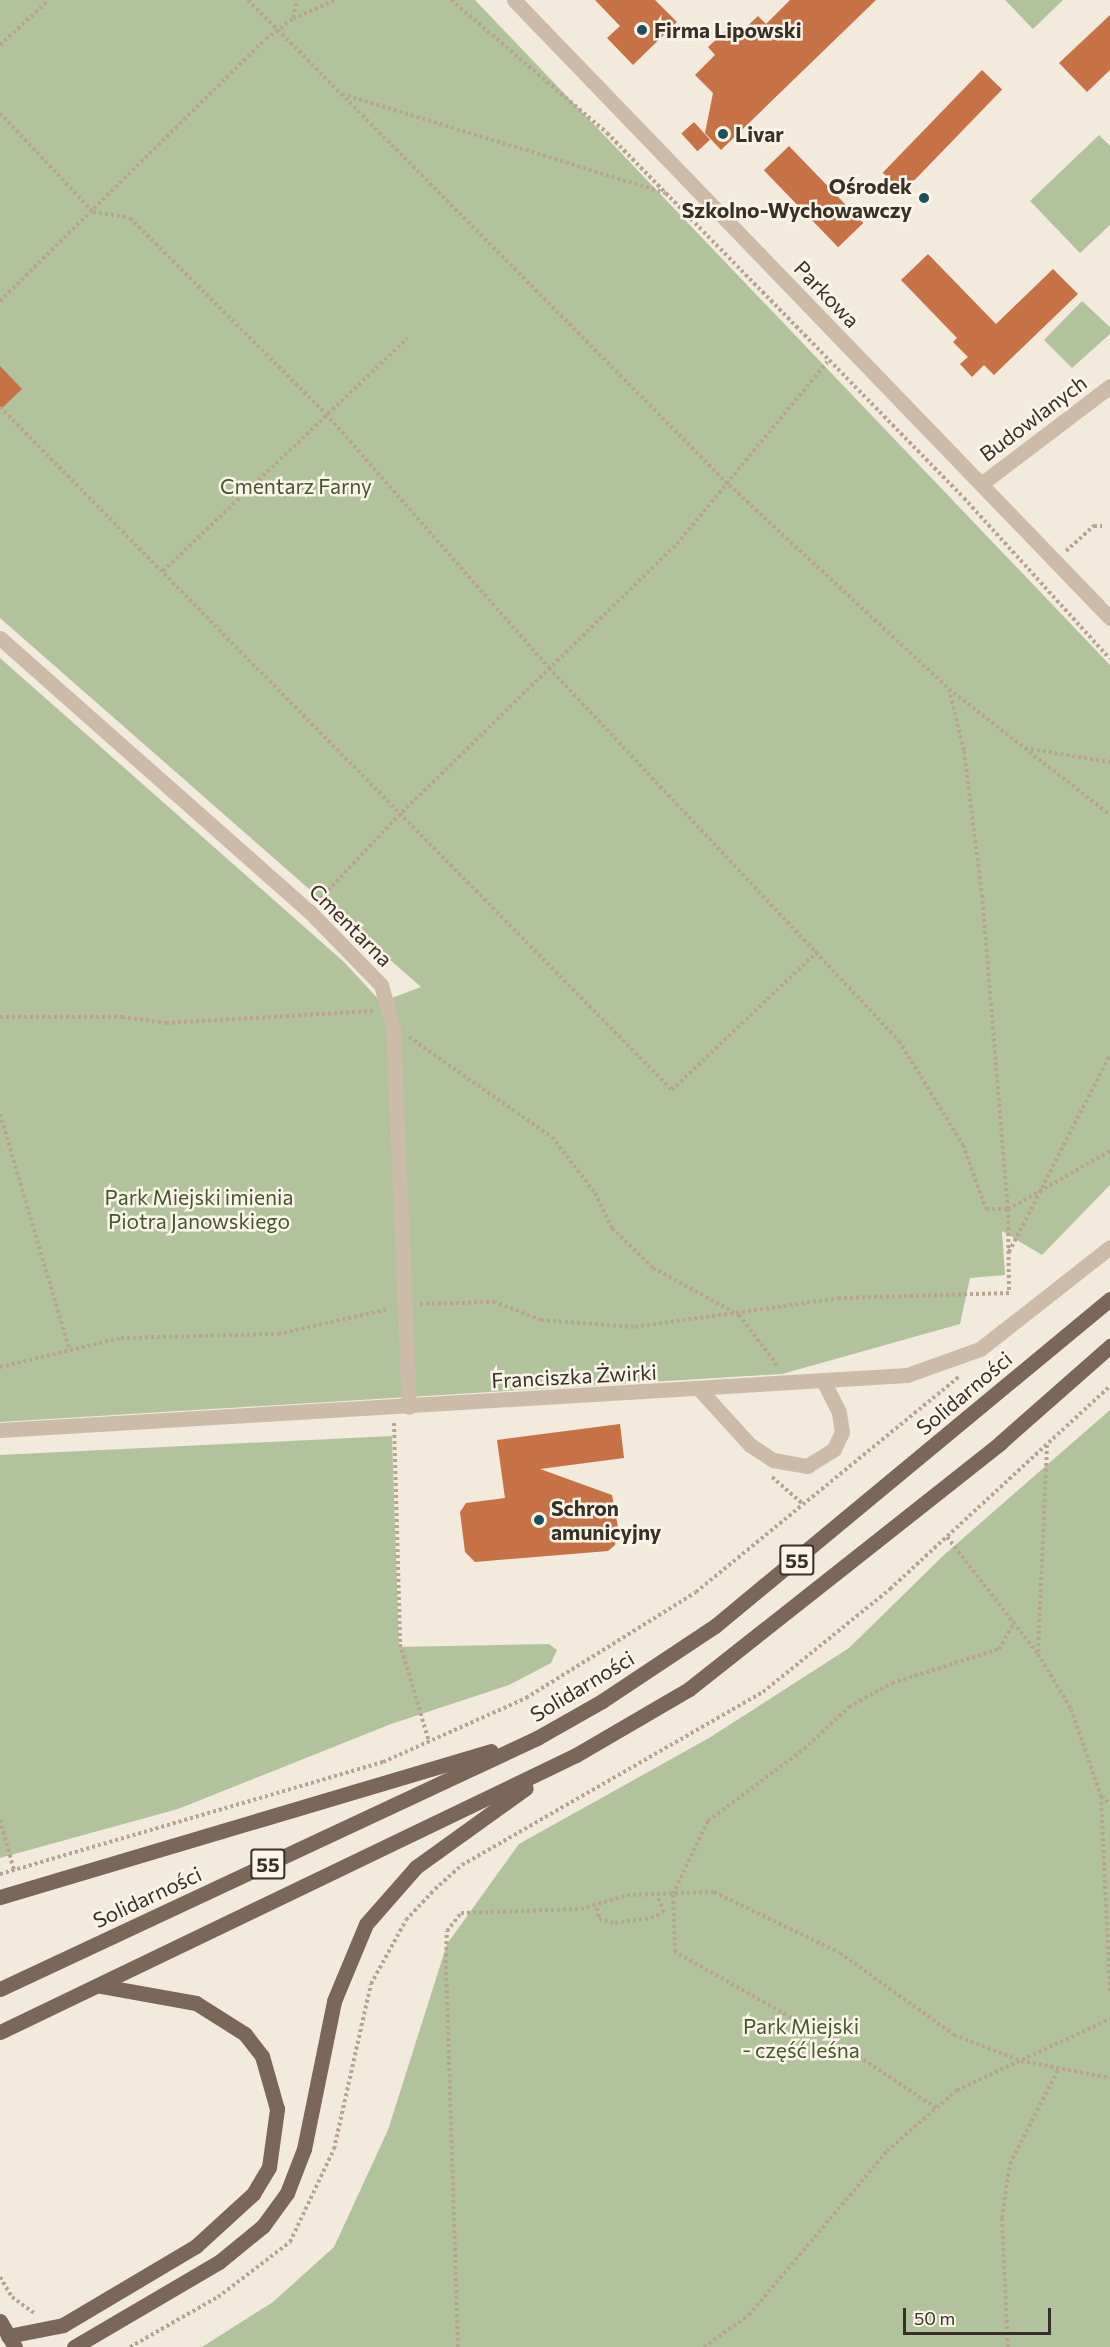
<!DOCTYPE html>
<html>
<head>
<meta charset="utf-8">
<style>
	body { margin:0 }
	#map { position:relative; width:1110px; height:2347px; overflow:hidden; background:#f2eadc; font-family:Commissioner,sans-serif }
	div>[style] { position:absolute }
	[style*='--x'] { left:calc(var(--x)*1px); top:calc(var(--y)*1px); width:calc(var(--w)*1px); rotate:calc(var(--a)*1deg) }
	.green>* { inset:0; background:#b2c29c }
	.building>* { inset:0; background:#c77146; transform-origin:0 0 }
	.path>* { height:4px; margin-top:-2px; transform-origin:0; background:repeating-linear-gradient(90deg,#b7a592 0 3px,transparent 0 6px) }
	.minor>* { height:15px; margin:-7.5px; padding:0 7.5px; transform-origin:7.5px; border-radius:7.5px; background:#cbbba8 }
	.major>* { height:15px; margin:-7.5px; padding:0 7.5px; transform-origin:7.5px; border-radius:7.5px; background:#7a6759 }
	.dots>* { width:16px; height:16px; translate:-50% -50%; box-sizing:border-box; border:3px solid #faf4e9; border-radius:50% }
	span { translate:-50% -50%; white-space:nowrap; text-align:center; line-height:1.15; -webkit-text-stroke:5px #faf4e9; paint-order:stroke }
	.shield-label span { padding:2px 4px; background:#faf4e9; border:2px solid; border-radius:4px; -webkit-text-stroke-width:0 }
	.shield-label { font-size:20px; color:#382f28; font-weight:700 }
	.poi-label { font-size:21px; color:#382f28; font-weight:700 }
	.left { translate:0 -50%; text-align:left }
	.right { translate:-100% -50%; text-align:right }
	.street-label { font-size:21px; color:#382f28 }
	.park-label { font-size:21px; color:#43562c }
	.scale { position:absolute; left:903px; top:2308px; width:148px; height:27px; box-sizing:border-box; border:3px solid #382f28; border-top:0; padding-left:8px; font-size:18px; line-height:21px; white-space:nowrap; color:#382f28; -webkit-text-stroke:4px #faf4e9; paint-order:stroke }
</style>
</head>
<body>
<div id="map">
	<div class="green">
		<div style="clip-path:polygon(0 0,475px 0,1110px 665px,1110px 1185px,1042px 1255px,1002px 1231px,1005px 1275px,970px 1278px,960px 1324px,782px 1374px,0 1422px,0 658px,344px 962px,381px 1002px,421px 987px,0 618px)"></div>
		<div style="clip-path:polygon(1005px 0,1063px 0,1033px 29px)"></div>
		<div style="clip-path:polygon(1099px 135px,1110px 146px,1110px 225px,1080px 253px,1030px 201px)"></div>
		<div style="clip-path:polygon(1082px 301px,1110px 327px,1110px 334px,1072px 368px,1044px 340px)"></div>
		<div style="clip-path:polygon(1110px 1410px,1110px 2347px,202px 2347px,273px 2302px,334px 2247px,388px 2130px,447px 1944px,519px 1844px,709px 1738px,849px 1648px,945px 1554px)"></div>
		<div style="clip-path:polygon(392px 1436px,399px 1647px,549px 1644px,557px 1650px,551px 1663px,509px 1685px,391px 1724px,178px 1809px,0 1858px,0 1455px)"></div>
	</div>
	<div class="building">
		<div style="clip-path:polygon(595px 0,655px 0,677px 22px,633px 65px,607px 38px,620px 26px)"></div>
		<div style="clip-path:polygon(790px 0,876px 0,721px 150px,705px 133px,713px 93px,695px 75px,715px 55px,708px 47px,731px 26px,739px 34px,758px 16px,766px 24px)"></div>
		<div style="clip-path:polygon(1110px 15px,1110px 70px,1087px 92px,1059px 63px)"></div>
		<div style="left:982px;top:70px;width:28px;height:143px;rotate:44deg"></div>
		<div style="left:694px;top:122px;width:24px;height:17px;rotate:48deg"></div>
		<div style="left:789px;top:146px;width:107px;height:35px;rotate:46deg"></div>
		<div style="clip-path:polygon(928px 254px,996px 324px,1053px 269px,1078px 294px,994px 375px,984px 365px,972px 377px,960px 364px,968px 357px,953px 342px,957px 338px,901px 280px)"></div>
		<div style="clip-path:polygon(0 366px,22px 389px,0 410px)"></div>
		<div style="clip-path:polygon(620px 1424px,624px 1458px,540px 1469px,612px 1495px,618px 1527px,615px 1545px,608px 1551px,475px 1562px,465px 1552px,460px 1512px,466px 1503px,505px 1498px,497px 1440px)"></div>
	</div>
	<div class="path">
		<div style="--x:248;--y:0;--w:683;--a:45.24"></div>
		<div style="--x:729;--y:485;--w:300;--a:42.8"></div>
		<div style="--x:949;--y:689;--w:204;--a:38"></div>
		<div style="--x:451;--y:0;--w:205;--a:40.4"></div>
		<div style="--x:607;--y:133;--w:511;--a:45.63"></div>
		<div style="--x:964;--y:498;--w:217;--a:47.8"></div>
		<div style="--x:293;--y:18;--w:18;--a:-77"></div>
		<div style="--x:0;--y:45;--w:67;--a:-42.6"></div>
		<div style="--x:342;--y:94;--w:338;--a:17"></div>
		<div style="--x:0;--y:113;--w:136;--a:46.8"></div>
		<div style="--x:93;--y:212;--w:37;--a:9"></div>
		<div style="--x:130;--y:218;--w:277;--a:45"></div>
		<div style="--x:326;--y:414;--w:338;--a:48.7"></div>
		<div style="--x:549;--y:668;--w:511;--a:46.82"></div>
		<div style="--x:899;--y:1041;--w:122;--a:58.4"></div>
		<div style="--x:963;--y:1145;--w:68;--a:70.2"></div>
		<div style="--x:986;--y:1209;--w:22;--a:0"></div>
		<div style="--x:1008;--y:1209;--w:84;--a:89.3"></div>
		<div style="--x:1009;--y:1293;--w:169;--a:178.3"></div>
		<div style="--x:840;--y:1298;--w:208;--a:172"></div>
		<div style="--x:634;--y:1327;--w:93;--a:-175.7"></div>
		<div style="--x:541;--y:1320;--w:49;--a:-158.6"></div>
		<div style="--x:495;--y:1302;--w:75;--a:178.5"></div>
		<div style="--x:0;--y:301;--w:373;--a:-44.6"></div>
		<div style="--x:266;--y:39;--w:34;--a:-37"></div>
		<div style="--x:293;--y:19;--w:46;--a:-24.3"></div>
		<div style="--x:0;--y:407;--w:958;--a:45.47"></div>
		<div style="--x:672;--y:1090;--w:203;--a:-43.6"></div>
		<div style="--x:1066;--y:551;--w:38;--a:-42"></div>
		<div style="--x:1094;--y:526;--w:8;--a:0"></div>
		<div style="--x:163;--y:571;--w:338;--a:-43.6"></div>
		<div style="--x:949;--y:689;--w:64;--a:76.4"></div>
		<div style="--x:964;--y:751;--w:145;--a:82.9"></div>
		<div style="--x:982;--y:895;--w:315;--a:85.3"></div>
		<div style="--x:1008;--y:1209;--w:117;--a:-29.6"></div>
		<div style="--x:1025;--y:748;--w:86;--a:9.4"></div>
		<div style="--x:320;--y:899;--w:114;--a:-46.8"></div>
		<div style="--x:398;--y:816;--w:390;--a:-44.3"></div>
		<div style="--x:677;--y:544;--w:236;--a:-50.5"></div>
		<div style="--x:0;--y:1017;--w:122;--a:0"></div>
		<div style="--x:122;--y:1017;--w:44;--a:7.8"></div>
		<div style="--x:166;--y:1023;--w:207;--a:-3.3"></div>
		<div style="--x:409;--y:1037;--w:174;--a:35"></div>
		<div style="--x:552;--y:1137;--w:71;--a:52.5"></div>
		<div style="--x:595;--y:1193;--w:39;--a:64"></div>
		<div style="--x:612;--y:1228;--w:57;--a:44.3"></div>
		<div style="--x:653;--y:1268;--w:98;--a:28.7"></div>
		<div style="--x:739;--y:1315;--w:63;--a:52.8"></div>
		<div style="--x:0;--y:1114;--w:244;--a:73.6"></div>
		<div style="--x:1009;--y:1252;--w:221;--a:-62.9"></div>
		<div style="--x:0;--y:1367;--w:124;--a:-13.5"></div>
		<div style="--x:121;--y:1338;--w:157;--a:-1.5"></div>
		<div style="--x:278;--y:1334;--w:114;--a:-12.7"></div>
		<div style="--x:394;--y:1423;--w:221;--a:88.4"></div>
		<div style="--x:400;--y:1644;--w:102;--a:73.5"></div>
		<div style="--x:772;--y:1477;--w:41;--a:41.1"></div>
		<div style="--x:947;--y:1537;--w:148;--a:52.1"></div>
		<div style="--x:1038;--y:1654;--w:64;--a:59"></div>
		<div style="--x:1071;--y:1709;--w:92;--a:71"></div>
		<div style="--x:1101;--y:1796;--w:12;--a:42"></div>
		<div style="--x:1038;--y:1652;--w:207;--a:-87.5"></div>
		<div style="--x:1101;--y:1796;--w:196;--a:87.4"></div>
		<div style="--x:0;--y:1820;--w:52;--a:74.4"></div>
		<div style="--x:0;--y:1874;--w:399;--a:-16.3"></div>
		<div style="--x:383;--y:1762;--w:157;--a:-24.1"></div>
		<div style="--x:526;--y:1698;--w:200;--a:-31.9"></div>
		<div style="--x:696;--y:1592;--w:341;--a:-39.3"></div>
		<div style="--x:597;--y:1908;--w:11;--a:80"></div>
		<div style="--x:599;--y:1919;--w:16;--a:14"></div>
		<div style="--x:615;--y:1923;--w:36;--a:-8"></div>
		<div style="--x:651;--y:1918;--w:14;--a:-25"></div>
		<div style="--x:664;--y:1912;--w:18;--a:-112"></div>
		<div style="--x:936;--y:2108;--w:105;--a:-146.3"></div>
		<div style="--x:849;--y:2050;--w:200;--a:-150.6"></div>
		<div style="--x:675;--y:1952;--w:58;--a:-92"></div>
		<div style="--x:673;--y:1894;--w:81;--a:-64.4"></div>
		<div style="--x:708;--y:1821;--w:120;--a:-36.9"></div>
		<div style="--x:804;--y:1749;--w:62;--a:-43"></div>
		<div style="--x:849;--y:1707;--w:49;--a:-29.2"></div>
		<div style="--x:892;--y:1683;--w:112;--a:-17.6"></div>
		<div style="--x:999;--y:1649;--w:32;--a:-60"></div>
		<div style="--x:0;--y:2277;--w:23;--a:59"></div>
		<div style="--x:12;--y:2297;--w:27;--a:36"></div>
		<div style="--x:130;--y:2347;--w:101;--a:-29.6"></div>
		<div style="--x:218;--y:2297;--w:91;--a:-37.4"></div>
		<div style="--x:290;--y:2242;--w:103;--a:-64.7"></div>
		<div style="--x:334;--y:2149;--w:169;--a:-77.4"></div>
		<div style="--x:371;--y:1984;--w:73;--a:-61.3"></div>
		<div style="--x:406;--y:1920;--w:42;--a:-46.9"></div>
		<div style="--x:435;--y:1889;--w:36;--a:-42"></div>
		<div style="--x:462;--y:1865;--w:347;--a:-29.9"></div>
		<div style="--x:763;--y:1692;--w:164;--a:-39"></div>
		<div style="--x:890;--y:1589;--w:299;--a:-42.7"></div>
		<div style="--x:458;--y:2347;--w:391;--a:-91.8"></div>
		<div style="--x:446;--y:1956;--w:25;--a:-88"></div>
		<div style="--x:447;--y:1931;--w:23;--a:-52"></div>
		<div style="--x:461;--y:1913;--w:120;--a:-1.9"></div>
		<div style="--x:581;--y:1909;--w:48;--a:-16.9"></div>
		<div style="--x:627;--y:1895;--w:87;--a:-2"></div>
		<div style="--x:714;--y:1892;--w:140;--a:25.8"></div>
		<div style="--x:840;--y:1953;--w:140;--a:35.7"></div>
		<div style="--x:954;--y:2035;--w:72;--a:21.2"></div>
		<div style="--x:1021;--y:2061;--w:91;--a:10.8"></div>
		<div style="--x:704;--y:2347;--w:55;--a:-35.4"></div>
		<div style="--x:749;--y:2315;--w:214;--a:-49.9"></div>
		<div style="--x:887;--y:2151;--w:93;--a:-41.1"></div>
		<div style="--x:957;--y:2090;--w:169;--a:-24.9"></div>
		<div style="--x:1008;--y:2347;--w:129;--a:-92.7"></div>
		<div style="--x:1002;--y:2218;--w:55;--a:-81.6"></div>
		<div style="--x:1010;--y:2164;--w:108;--a:-63"></div>
	</div>
	<div class="minor">
		<div style="--x:514;--y:0;--w:859;--a:46.04"></div>
		<div style="--x:981;--y:484;--w:162;--a:-37.2"></div>
		<div style="--x:0;--y:638;--w:412;--a:41.5"></div>
		<div style="--x:309;--y:911;--w:103;--a:45.8"></div>
		<div style="--x:381;--y:985;--w:44;--a:74.1"></div>
		<div style="--x:393;--y:1027;--w:380;--a:87.6"></div>
		<div style="--x:700;--y:1390;--w:74;--a:47.7"></div>
		<div style="--x:750;--y:1445;--w:27;--a:33"></div>
		<div style="--x:773;--y:1460;--w:35;--a:10"></div>
		<div style="--x:807;--y:1466;--w:32;--a:-32"></div>
		<div style="--x:834;--y:1449;--w:19;--a:-65"></div>
		<div style="--x:842;--y:1432;--w:20;--a:-99"></div>
		<div style="--x:839;--y:1412;--w:31;--a:-117"></div>
		<div style="--x:0;--y:1430;--w:909;--a:-3.47"></div>
		<div style="--x:907;--y:1375;--w:77;--a:-19.6"></div>
		<div style="--x:980;--y:1349;--w:165;--a:-38.1"></div>
	</div>
	<div class="major">
		<div style="--x:0;--y:1897;--w:512;--a:-16.56"></div>
		<div style="--x:0;--y:1989;--w:593;--a:-25.05"></div>
		<div style="--x:537;--y:1738;--w:75;--a:-29.6"></div>
		<div style="--x:602;--y:1701;--w:136;--a:-33.6"></div>
		<div style="--x:715;--y:1626;--w:513;--a:-39.62"></div>
		<div style="--x:0;--y:2032;--w:639;--a:-25.68"></div>
		<div style="--x:576;--y:1755;--w:131;--a:-30.3"></div>
		<div style="--x:689;--y:1689;--w:397;--a:-38.3"></div>
		<div style="--x:1000;--y:1443;--w:147;--a:-41.4"></div>
		<div style="--x:0;--y:2321;--w:30;--a:60"></div>
		<div style="--x:8;--y:2336;--w:56;--a:-11.3"></div>
		<div style="--x:63;--y:2325;--w:155;--a:-30.7"></div>
		<div style="--x:196;--y:2246;--w:77;--a:-42.4"></div>
		<div style="--x:253;--y:2194;--w:31;--a:-59"></div>
		<div style="--x:269;--y:2167;--w:59;--a:-82.1"></div>
		<div style="--x:277;--y:2109;--w:55;--a:-105.8"></div>
		<div style="--x:262;--y:2056;--w:28;--a:-128"></div>
		<div style="--x:245;--y:2034;--w:58;--a:-147.7"></div>
		<div style="--x:196;--y:2003;--w:97;--a:-169.9"></div>
		<div style="--x:74;--y:2347;--w:168;--a:-30.4"></div>
		<div style="--x:219;--y:2262;--w:57;--a:-39.3"></div>
		<div style="--x:263;--y:2226;--w:41;--a:-54"></div>
		<div style="--x:287;--y:2193;--w:47;--a:-68.9"></div>
		<div style="--x:304;--y:2149;--w:151;--a:-78.5"></div>
		<div style="--x:334;--y:2001;--w:83;--a:-67.4"></div>
		<div style="--x:366;--y:1924;--w:76;--a:-48.7"></div>
		<div style="--x:416;--y:1867;--w:135;--a:-35.7"></div>
	</div>
	<div class="dots">
		<div style="left:642px;top:30px;background:#1d505a"></div>
		<div style="left:723px;top:134px;background:#1d505a"></div>
		<div style="left:924px;top:198px;background:#1d505a"></div>
		<div style="left:539px;top:1520px;background:#1d505a"></div>
	</div>
	<div class="shield-label">
		<span style="left:797px;top:1560px">55</span>
		<span style="left:268px;top:1864px">55</span>
	</div>
	<div class="poi-label">
		<span class="left" style="left:654px;top:30px">Firma Lipowski</span>
		<span class="left" style="left:735px;top:134px">Livar</span>
		<span class="right" style="left:912px;top:198px">Ośrodek<br>Szkolno-Wychowawczy</span>
		<span class="left" style="left:551px;top:1520px">Schron<br>amunicyjny</span>
	</div>
	<div class="street-label">
		<span style="left:827px;top:294px;rotate:46deg">Parkowa</span>
		<span style="left:1033px;top:418px;rotate:-37deg">Budowlanych</span>
		<span style="left:351px;top:925px;rotate:45deg">Cmentarna</span>
		<span style="left:574px;top:1376px;rotate:-3deg">Franciszka Żwirki</span>
		<span style="left:964px;top:1393px;rotate:-40deg">Solidarności</span>
		<span style="left:582px;top:1686px;rotate:-31deg">Solidarności</span>
		<span style="left:147px;top:1897px;rotate:-25deg">Solidarności</span>
	</div>
	<div class="park-label">
		<span style="left:296px;top:486px">Cmentarz Farny</span>
		<span style="left:199px;top:1209px">Park Miejski imienia<br>Piotra Janowskiego</span>
		<span style="left:801px;top:2038px">Park Miejski<br>- część leśna</span>
	</div>
	<div class="scale">50 m</div>
</div>
</body>
</html>
